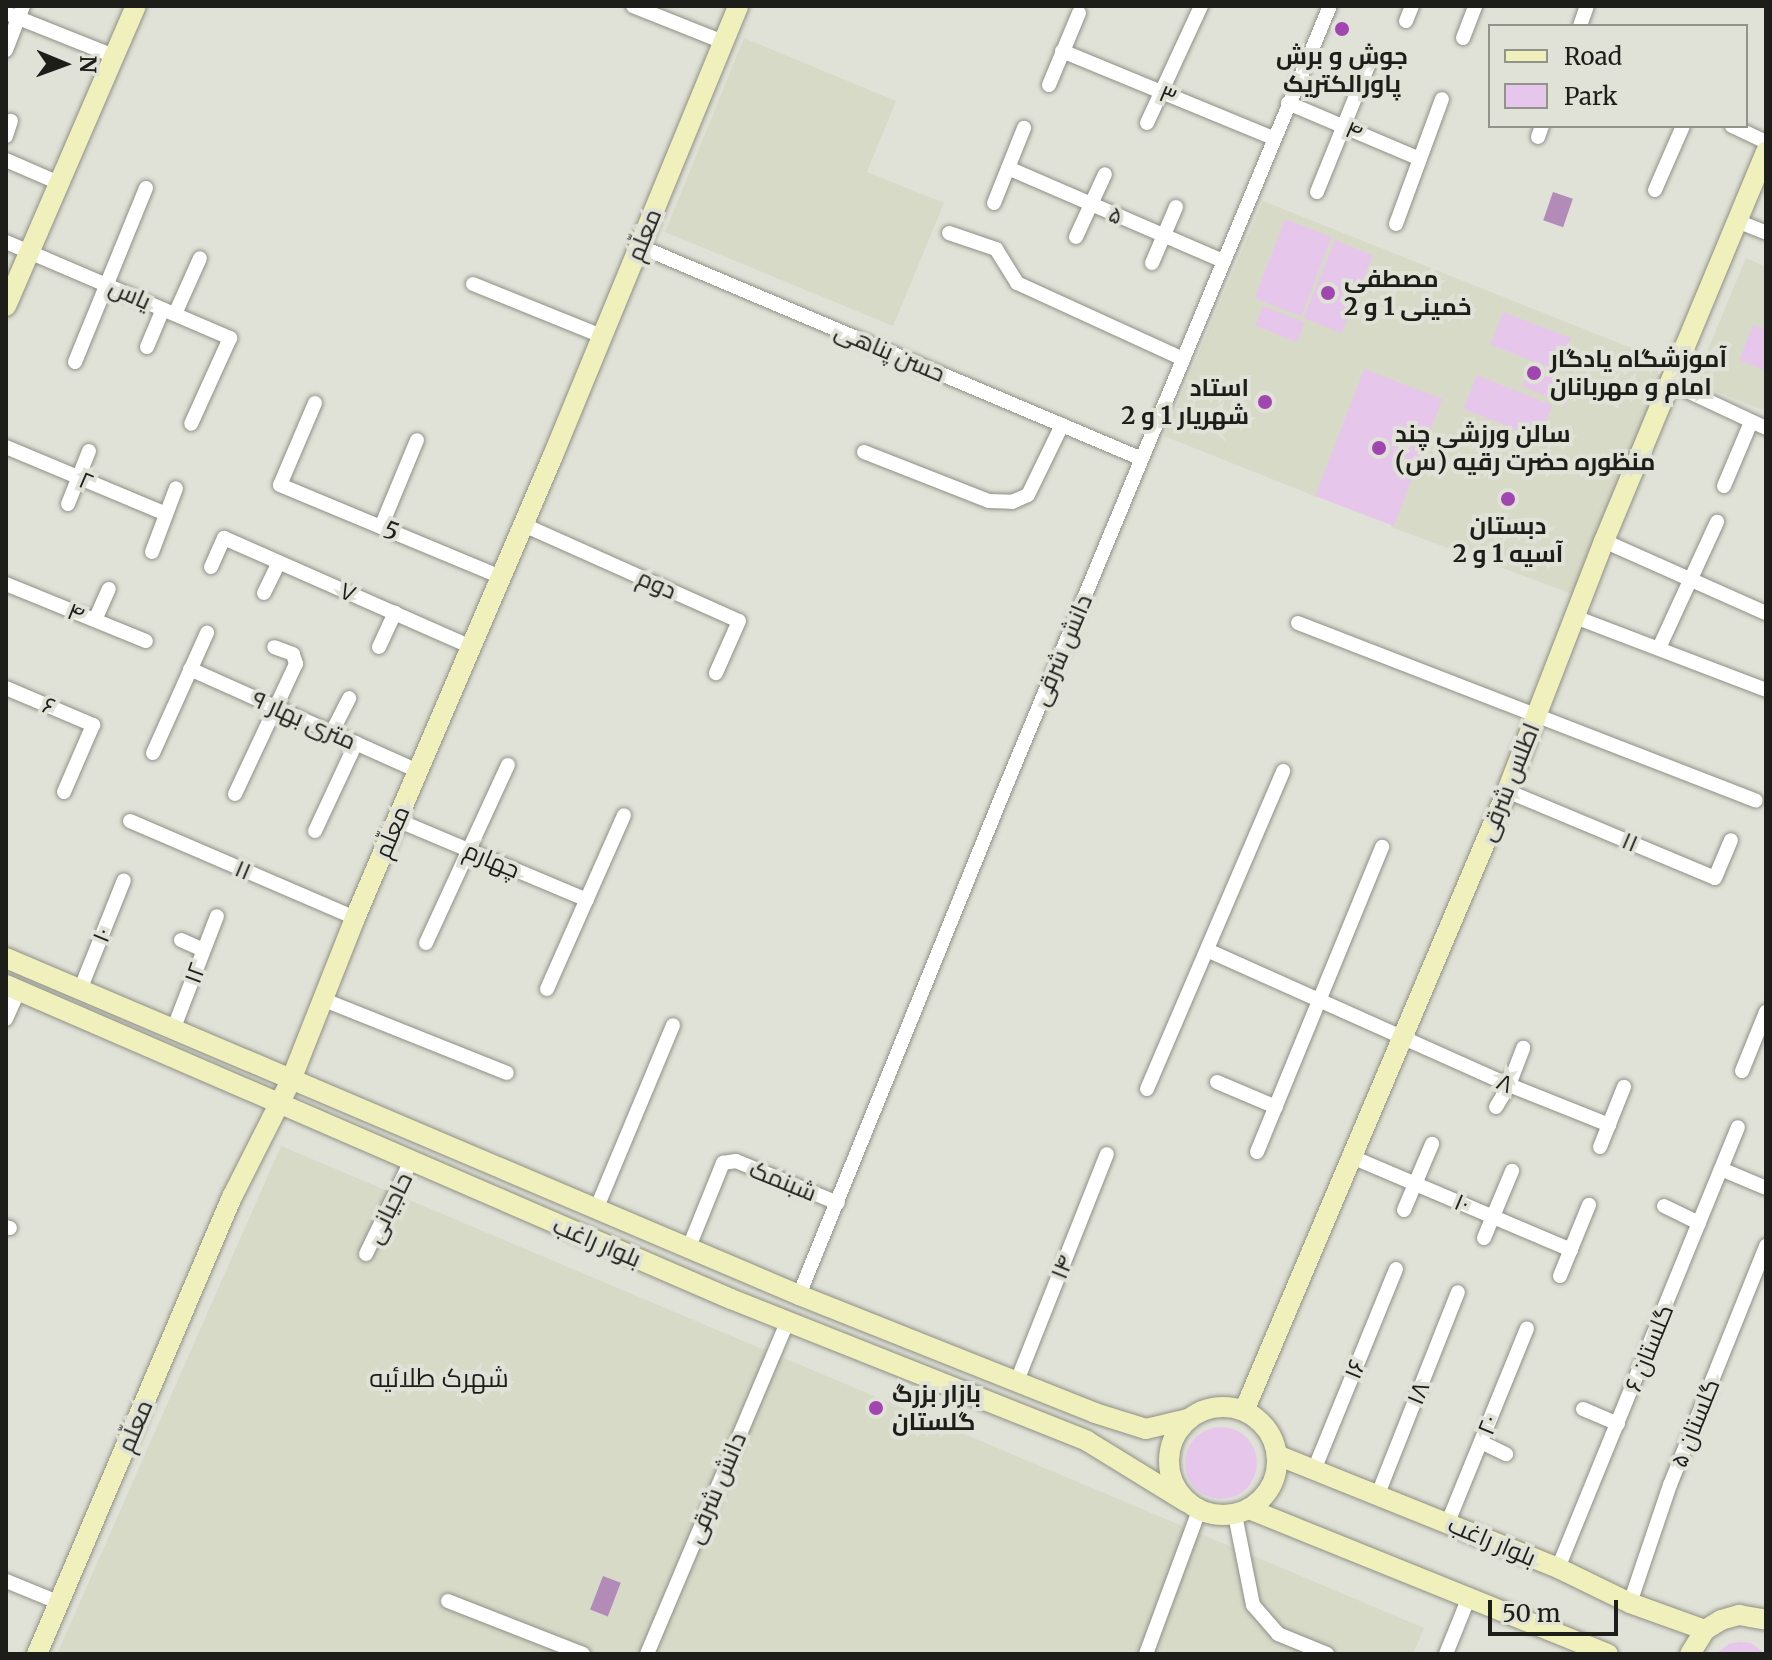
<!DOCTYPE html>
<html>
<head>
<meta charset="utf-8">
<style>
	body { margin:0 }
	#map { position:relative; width:1772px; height:1660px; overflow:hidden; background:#e0e1d7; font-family:Merriweather,Cairo,serif }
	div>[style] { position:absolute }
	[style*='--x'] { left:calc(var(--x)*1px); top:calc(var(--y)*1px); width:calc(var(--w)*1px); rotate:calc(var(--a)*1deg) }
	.built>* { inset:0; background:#d8dac8 }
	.green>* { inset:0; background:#e7c6ec; transform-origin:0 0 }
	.round { border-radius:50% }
	.water>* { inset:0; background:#b28bb8; transform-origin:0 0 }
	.roads { filter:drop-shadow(0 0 2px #8f9086) drop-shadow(0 0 2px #8f9086) }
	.street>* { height:14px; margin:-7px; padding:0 7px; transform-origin:7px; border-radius:7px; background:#fff }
	.secondary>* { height:20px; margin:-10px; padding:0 10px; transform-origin:10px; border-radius:10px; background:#eff0bb }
	.secondary>.ring { margin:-10px; padding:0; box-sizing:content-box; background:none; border:20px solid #eff0bb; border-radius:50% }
	.dots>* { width:22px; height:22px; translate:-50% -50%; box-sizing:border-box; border:4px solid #e0e1d7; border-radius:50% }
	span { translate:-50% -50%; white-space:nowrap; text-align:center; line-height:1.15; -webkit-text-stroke:8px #e0e1d7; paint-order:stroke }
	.poi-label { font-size:24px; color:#1d1e1a; font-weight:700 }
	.left { translate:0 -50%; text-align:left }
	.right { translate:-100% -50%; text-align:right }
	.street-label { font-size:24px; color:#1d1e1a }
	.neighbourhood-label { font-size:26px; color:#1d1e1a }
	.frame { position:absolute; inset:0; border:8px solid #1d1e1a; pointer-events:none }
	.legend { position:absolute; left:1488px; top:24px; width:260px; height:104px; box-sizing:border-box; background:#e0e1d7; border:2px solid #92938b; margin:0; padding:10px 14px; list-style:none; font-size:24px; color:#1d1e1a }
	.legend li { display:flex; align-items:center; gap:16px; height:40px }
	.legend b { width:40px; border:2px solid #92938b }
	.north { position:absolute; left:24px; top:24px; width:80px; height:80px; -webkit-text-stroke:6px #e0e1d7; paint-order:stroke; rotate:91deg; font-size:22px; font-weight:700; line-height:32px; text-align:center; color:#1d1e1a }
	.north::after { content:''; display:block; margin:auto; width:28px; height:36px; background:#1d1e1a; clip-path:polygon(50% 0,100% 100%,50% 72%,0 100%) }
	.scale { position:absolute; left:1488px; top:1600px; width:130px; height:36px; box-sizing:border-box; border:4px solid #1d1e1a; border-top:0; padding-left:10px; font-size:24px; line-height:28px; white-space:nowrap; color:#1d1e1a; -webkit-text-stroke:6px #e0e1d7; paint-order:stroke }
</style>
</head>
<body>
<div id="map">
	<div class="built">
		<div style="clip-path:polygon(744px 38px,896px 101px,867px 172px,944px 203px,893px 326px,665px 232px)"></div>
		<div style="clip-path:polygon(1263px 201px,1669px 363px,1573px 594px,1391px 527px,1441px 399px,1364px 370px,1317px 497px,1164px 436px)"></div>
		<div style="clip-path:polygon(1746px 258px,1766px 267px,1766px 411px,1694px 383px)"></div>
		<div style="clip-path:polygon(281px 1146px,1424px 1628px,1413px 1654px,57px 1654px)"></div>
	</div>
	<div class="green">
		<div style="left:1285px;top:219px;width:50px;height:85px;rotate:21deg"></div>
		<div style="left:1335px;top:240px;width:41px;height:84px;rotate:22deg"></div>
		<div style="left:1263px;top:306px;width:45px;height:21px;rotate:22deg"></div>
		<div style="left:1503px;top:312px;width:73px;height:35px;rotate:21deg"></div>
		<div style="clip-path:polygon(1753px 325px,1766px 330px,1766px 371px,1739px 360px)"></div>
		<div style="left:1531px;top:365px;width:48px;height:23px;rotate:23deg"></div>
		<div style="left:1364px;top:369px;width:84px;height:136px;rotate:21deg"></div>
		<div style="left:1477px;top:375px;width:81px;height:36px;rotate:22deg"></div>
		<div class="round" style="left:1185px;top:1427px;width:72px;height:72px"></div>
		<div style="clip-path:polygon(1740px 1642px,1751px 1643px,1766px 1654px,1716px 1654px,1729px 1644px)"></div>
	</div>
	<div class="water">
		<div style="left:1553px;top:192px;width:21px;height:30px;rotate:19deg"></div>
		<div style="left:603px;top:1576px;width:19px;height:36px;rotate:21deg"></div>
	</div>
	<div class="roads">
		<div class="street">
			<div style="--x:633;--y:6;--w:97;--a:21.8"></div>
			<div style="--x:6;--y:13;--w:116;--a:21.7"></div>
			<div style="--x:1406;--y:21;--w:16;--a:-68"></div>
			<div style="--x:1580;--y:26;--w:21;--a:-71"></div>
			<div style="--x:1463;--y:38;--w:34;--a:-69"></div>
			<div style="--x:6;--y:50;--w:47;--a:-68.9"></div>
			<div style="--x:1062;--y:51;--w:228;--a:22.4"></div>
			<div style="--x:1049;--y:85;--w:78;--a:-67.4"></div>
			<div style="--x:1288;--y:103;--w:143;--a:23"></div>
			<div style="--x:1147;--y:123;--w:129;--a:-65.2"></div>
			<div style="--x:1732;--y:126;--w:38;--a:25"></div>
			<div style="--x:6;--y:136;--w:16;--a:-72"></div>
			<div style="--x:1538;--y:137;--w:12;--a:-70"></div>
			<div style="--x:6;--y:160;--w:58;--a:23.5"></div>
			<div style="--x:1008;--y:168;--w:234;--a:23.4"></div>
			<div style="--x:1655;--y:190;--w:70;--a:-66.4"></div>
			<div style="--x:1317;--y:192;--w:141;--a:-68"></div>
			<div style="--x:994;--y:203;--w:81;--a:-68.2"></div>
			<div style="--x:1737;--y:221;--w:31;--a:22"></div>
			<div style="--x:1396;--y:224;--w:133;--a:-69.8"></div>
			<div style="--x:949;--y:233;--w:50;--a:18.8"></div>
			<div style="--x:996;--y:249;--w:40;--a:58"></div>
			<div style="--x:1017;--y:283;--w:183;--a:24.6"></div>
			<div style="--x:1076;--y:237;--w:69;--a:-65.3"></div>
			<div style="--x:6;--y:242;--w:244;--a:23.2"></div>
			<div style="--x:230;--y:338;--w:94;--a:114.4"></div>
			<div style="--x:639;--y:246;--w:546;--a:22.95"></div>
			<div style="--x:1152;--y:263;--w:61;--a:-66.8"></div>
			<div style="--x:473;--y:284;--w:139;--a:22"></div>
			<div style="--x:175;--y:314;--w:61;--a:-65.9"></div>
			<div style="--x:147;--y:347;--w:41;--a:-67.2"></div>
			<div style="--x:75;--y:362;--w:188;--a:-67.8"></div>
			<div style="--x:1670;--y:383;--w:106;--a:25.1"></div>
			<div style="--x:315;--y:403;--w:89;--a:113.1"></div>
			<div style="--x:280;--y:485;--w:239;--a:22.6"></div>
			<div style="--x:6;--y:447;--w:173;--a:22.7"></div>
			<div style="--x:864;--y:452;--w:134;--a:21.4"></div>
			<div style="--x:989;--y:501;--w:23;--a:2"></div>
			<div style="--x:1012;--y:502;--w:17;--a:-24"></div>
			<div style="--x:1028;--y:495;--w:78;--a:-64.1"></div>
			<div style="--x:1724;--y:486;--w:69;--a:-67.1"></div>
			<div style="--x:68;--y:504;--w:57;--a:-68.4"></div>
			<div style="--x:524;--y:525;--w:235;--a:24.1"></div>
			<div style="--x:739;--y:621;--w:57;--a:113.9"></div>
			<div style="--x:381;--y:527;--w:94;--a:-67.5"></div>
			<div style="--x:1604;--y:541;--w:177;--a:24"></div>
			<div style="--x:152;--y:552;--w:68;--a:-69.4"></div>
			<div style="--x:211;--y:567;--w:32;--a:-66"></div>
			<div style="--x:224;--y:538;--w:270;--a:23.8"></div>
			<div style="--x:6;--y:584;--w:151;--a:22.2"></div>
			<div style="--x:264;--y:593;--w:34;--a:-64"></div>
			<div style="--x:1575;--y:617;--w:204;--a:20.9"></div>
			<div style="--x:95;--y:620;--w:34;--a:-66"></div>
			<div style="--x:1298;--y:623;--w:491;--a:21.2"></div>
			<div style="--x:379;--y:647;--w:38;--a:-65"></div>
			<div style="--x:1659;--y:648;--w:139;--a:-65.3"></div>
			<div style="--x:190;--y:669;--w:250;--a:24.1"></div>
			<div style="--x:6;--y:688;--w:95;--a:23"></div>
			<div style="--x:93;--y:725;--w:73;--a:113.4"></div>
			<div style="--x:332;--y:732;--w:38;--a:-63"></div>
			<div style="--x:153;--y:753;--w:132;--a:-65.8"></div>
			<div style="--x:1507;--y:791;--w:225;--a:22.7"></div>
			<div style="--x:1715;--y:878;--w:41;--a:-67.2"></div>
			<div style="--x:235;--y:794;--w:144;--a:-64.9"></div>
			<div style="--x:296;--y:664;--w:10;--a:-107"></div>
			<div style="--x:293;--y:654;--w:20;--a:-160"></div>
			<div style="--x:397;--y:820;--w:206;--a:22.8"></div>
			<div style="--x:130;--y:821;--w:245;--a:23.3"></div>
			<div style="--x:315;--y:831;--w:97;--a:-65"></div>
			<div style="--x:181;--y:940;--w:24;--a:24"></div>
			<div style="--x:426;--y:943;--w:196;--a:-65.3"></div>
			<div style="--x:1207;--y:950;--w:331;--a:24.1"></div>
			<div style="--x:1509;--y:1085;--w:108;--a:21.8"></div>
			<div style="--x:547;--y:989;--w:190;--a:-66.1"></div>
			<div style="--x:80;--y:990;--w:118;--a:-68.2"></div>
			<div style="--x:322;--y:999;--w:199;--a:21.8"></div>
			<div style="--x:6;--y:1019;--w:32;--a:-66"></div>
			<div style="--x:173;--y:1030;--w:122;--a:-68.9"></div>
			<div style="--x:1742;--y:1071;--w:64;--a:-67.9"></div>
			<div style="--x:1217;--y:1082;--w:64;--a:23"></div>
			<div style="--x:1147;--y:1089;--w:346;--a:-66.8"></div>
			<div style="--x:1496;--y:1107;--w:26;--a:-59"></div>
			<div style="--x:1509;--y:1085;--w:40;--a:-69"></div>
			<div style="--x:1600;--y:1147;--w:65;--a:-68.2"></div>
			<div style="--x:1257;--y:1152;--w:330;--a:-67.7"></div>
			<div style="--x:1352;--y:1157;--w:238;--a:23"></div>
			<div style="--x:1721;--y:1169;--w:49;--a:22.9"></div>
			<div style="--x:1664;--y:1206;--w:39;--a:26"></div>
			<div style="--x:597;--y:1207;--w:197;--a:-67.3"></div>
			<div style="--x:1404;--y:1210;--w:72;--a:-67"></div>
			<div style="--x:6;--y:1227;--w:4;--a:14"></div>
			<div style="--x:1484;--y:1238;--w:73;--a:-67.3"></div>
			<div style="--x:689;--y:1247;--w:91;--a:-68"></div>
			<div style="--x:723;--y:1163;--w:13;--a:-9"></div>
			<div style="--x:736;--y:1161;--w:110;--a:22.4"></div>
			<div style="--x:366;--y:1254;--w:103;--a:-64.2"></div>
			<div style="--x:1560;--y:1276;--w:77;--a:-67.8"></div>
			<div style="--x:799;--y:1295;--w:542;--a:-67.88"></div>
			<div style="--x:1003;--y:793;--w:852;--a:-67.44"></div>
			<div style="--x:1017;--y:1381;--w:244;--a:-68.4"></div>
			<div style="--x:1583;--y:1409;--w:38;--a:23"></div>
			<div style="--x:1481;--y:1442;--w:28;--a:26"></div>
			<div style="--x:1314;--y:1470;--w:217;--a:-67.8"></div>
			<div style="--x:1378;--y:1494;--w:217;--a:-68.4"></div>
			<div style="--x:1235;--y:1515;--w:92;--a:78.7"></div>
			<div style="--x:1253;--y:1605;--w:38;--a:49"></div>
			<div style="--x:1278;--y:1634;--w:53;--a:22.2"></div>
			<div style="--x:1448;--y:1522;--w:209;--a:-67.8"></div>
			<div style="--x:1558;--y:1568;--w:476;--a:-67.8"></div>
			<div style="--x:6;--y:1581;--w:58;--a:22.2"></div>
			<div style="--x:448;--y:1601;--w:145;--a:21.4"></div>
			<div style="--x:1630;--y:1603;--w:125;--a:-71.3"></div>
			<div style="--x:1670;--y:1485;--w:258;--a:-68.1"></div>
			<div style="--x:647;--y:1654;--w:360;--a:-67.1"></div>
			<div style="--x:1146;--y:1654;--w:153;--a:-69.7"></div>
			<div style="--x:1446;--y:1654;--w:61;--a:-68"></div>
		</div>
		<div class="secondary">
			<div style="--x:6;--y:306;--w:327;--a:-66.6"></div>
			<div style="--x:6;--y:958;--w:862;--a:23.02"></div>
			<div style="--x:799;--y:1295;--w:319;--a:21.7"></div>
			<div style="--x:1095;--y:1413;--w:53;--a:17.4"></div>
			<div style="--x:1146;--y:1429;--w:43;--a:-13.4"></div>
			<div style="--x:6;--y:985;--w:790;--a:23.42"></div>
			<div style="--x:731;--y:1299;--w:383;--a:21.7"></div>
			<div style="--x:1087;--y:1441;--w:116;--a:31.6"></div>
			<div class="ring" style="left:1169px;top:1407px;width:88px;height:88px"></div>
			<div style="--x:1244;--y:1411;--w:673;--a:-67.01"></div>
			<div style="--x:1507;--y:791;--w:268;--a:-68.8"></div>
			<div style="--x:1604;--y:541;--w:422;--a:-67.4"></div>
			<div style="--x:1277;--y:1455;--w:303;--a:21.9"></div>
			<div style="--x:1558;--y:1568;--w:80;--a:25.9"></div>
			<div style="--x:1630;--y:1603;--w:80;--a:19.8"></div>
			<div style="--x:1249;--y:1509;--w:387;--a:22"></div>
			<div style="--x:37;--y:1654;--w:497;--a:-66.9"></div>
			<div style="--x:232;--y:1197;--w:131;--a:-63.2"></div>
			<div style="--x:291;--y:1080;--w:174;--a:-68.4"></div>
			<div style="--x:355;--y:918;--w:500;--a:-66.82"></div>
			<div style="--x:552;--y:458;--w:489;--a:-67.6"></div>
			<div style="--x:1690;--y:1654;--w:28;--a:-58"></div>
			<div style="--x:1705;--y:1630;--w:19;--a:-32"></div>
			<div style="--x:1721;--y:1620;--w:19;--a:-16"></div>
			<div style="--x:1739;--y:1615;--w:27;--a:10"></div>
		</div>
	</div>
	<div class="dots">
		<div style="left:1342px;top:29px;background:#a145b0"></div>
		<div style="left:1328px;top:293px;background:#a145b0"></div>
		<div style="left:1534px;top:373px;background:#a145b0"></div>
		<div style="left:1265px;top:402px;background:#a145b0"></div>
		<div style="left:1379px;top:448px;background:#a145b0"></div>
		<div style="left:1508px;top:499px;background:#a145b0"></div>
		<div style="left:876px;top:1408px;background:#a145b0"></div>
	</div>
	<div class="poi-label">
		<span style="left:1342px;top:70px">جوش و برش<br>پاورالکتریک</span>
		<span class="left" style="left:1344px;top:293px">مصطفی<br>خمینی 1 و 2</span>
		<span class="left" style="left:1550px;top:373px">آموزشگاه یادگار<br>امام و مهربانان</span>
		<span class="right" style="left:1249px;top:402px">استاد<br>شهریار 1 و 2</span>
		<span class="left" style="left:1395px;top:448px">سالن ورزشی چند<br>منظوره حضرت رقیه (س)</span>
		<span style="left:1508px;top:540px">دبستان<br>آسیه 1 و 2</span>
		<span class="left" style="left:892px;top:1408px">بازار بزرگ<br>گلستان</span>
	</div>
	<div class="street-label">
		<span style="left:1168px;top:95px;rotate:23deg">۳</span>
		<span style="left:1354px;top:131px;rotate:23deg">۴</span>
		<span style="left:1116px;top:215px;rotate:24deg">۵</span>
		<span style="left:644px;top:235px;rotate:-68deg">معلّم</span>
		<span style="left:130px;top:294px;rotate:24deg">یاس</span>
		<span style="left:890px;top:352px;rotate:23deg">حسن پناهی</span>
		<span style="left:86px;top:481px;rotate:23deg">۲</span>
		<span style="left:391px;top:531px;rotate:22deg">5</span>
		<span style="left:657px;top:584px;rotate:24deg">دوم</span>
		<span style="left:348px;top:592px;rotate:24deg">۷</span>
		<span style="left:76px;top:613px;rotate:22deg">۴</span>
		<span style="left:1062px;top:650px;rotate:-67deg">دانش شرقی</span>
		<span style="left:49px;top:706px;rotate:23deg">۶</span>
		<span style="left:304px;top:720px;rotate:24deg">۹ متری بهار</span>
		<span style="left:1509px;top:782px;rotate:-68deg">اطلس شرقی</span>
		<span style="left:392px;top:832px;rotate:-67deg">معلّم</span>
		<span style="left:1630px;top:842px;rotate:23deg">۱۱</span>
		<span style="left:492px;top:860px;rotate:23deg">چهارم</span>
		<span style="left:243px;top:870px;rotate:23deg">۱۱</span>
		<span style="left:102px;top:935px;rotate:-68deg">۱۰</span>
		<span style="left:195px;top:973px;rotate:-70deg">۱۲</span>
		<span style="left:1505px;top:1083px;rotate:24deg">۸</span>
		<span style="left:783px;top:1181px;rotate:22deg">شبنمک</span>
		<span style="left:1462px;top:1203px;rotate:23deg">۱۰</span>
		<span style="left:389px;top:1208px;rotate:-64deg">حاجیانی</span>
		<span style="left:597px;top:1242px;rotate:23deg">بلوار راغب</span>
		<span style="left:1062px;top:1267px;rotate:-68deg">۱۴</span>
		<span style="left:1649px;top:1348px;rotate:-68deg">گلستان ۶</span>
		<span style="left:1355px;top:1369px;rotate:-68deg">۱۶</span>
		<span style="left:1418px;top:1393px;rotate:-68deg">۱۸</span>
		<span style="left:1695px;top:1423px;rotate:-68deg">گلستان ۵</span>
		<span style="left:1488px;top:1425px;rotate:-68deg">۲۰</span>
		<span style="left:135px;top:1426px;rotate:-67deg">معلّم</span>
		<span style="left:716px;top:1488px;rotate:-67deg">دانش شرقی</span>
		<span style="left:1492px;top:1541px;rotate:23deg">بلوار راغب</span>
	</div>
	<div class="neighbourhood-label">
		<span style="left:439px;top:1378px">شهرک طلائیه</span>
	</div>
	<div class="frame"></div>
	<ul class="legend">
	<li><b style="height:10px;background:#eff0bb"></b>Road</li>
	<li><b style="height:22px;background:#e7c6ec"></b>Park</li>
	</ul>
	<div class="north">N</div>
	<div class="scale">50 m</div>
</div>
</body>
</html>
